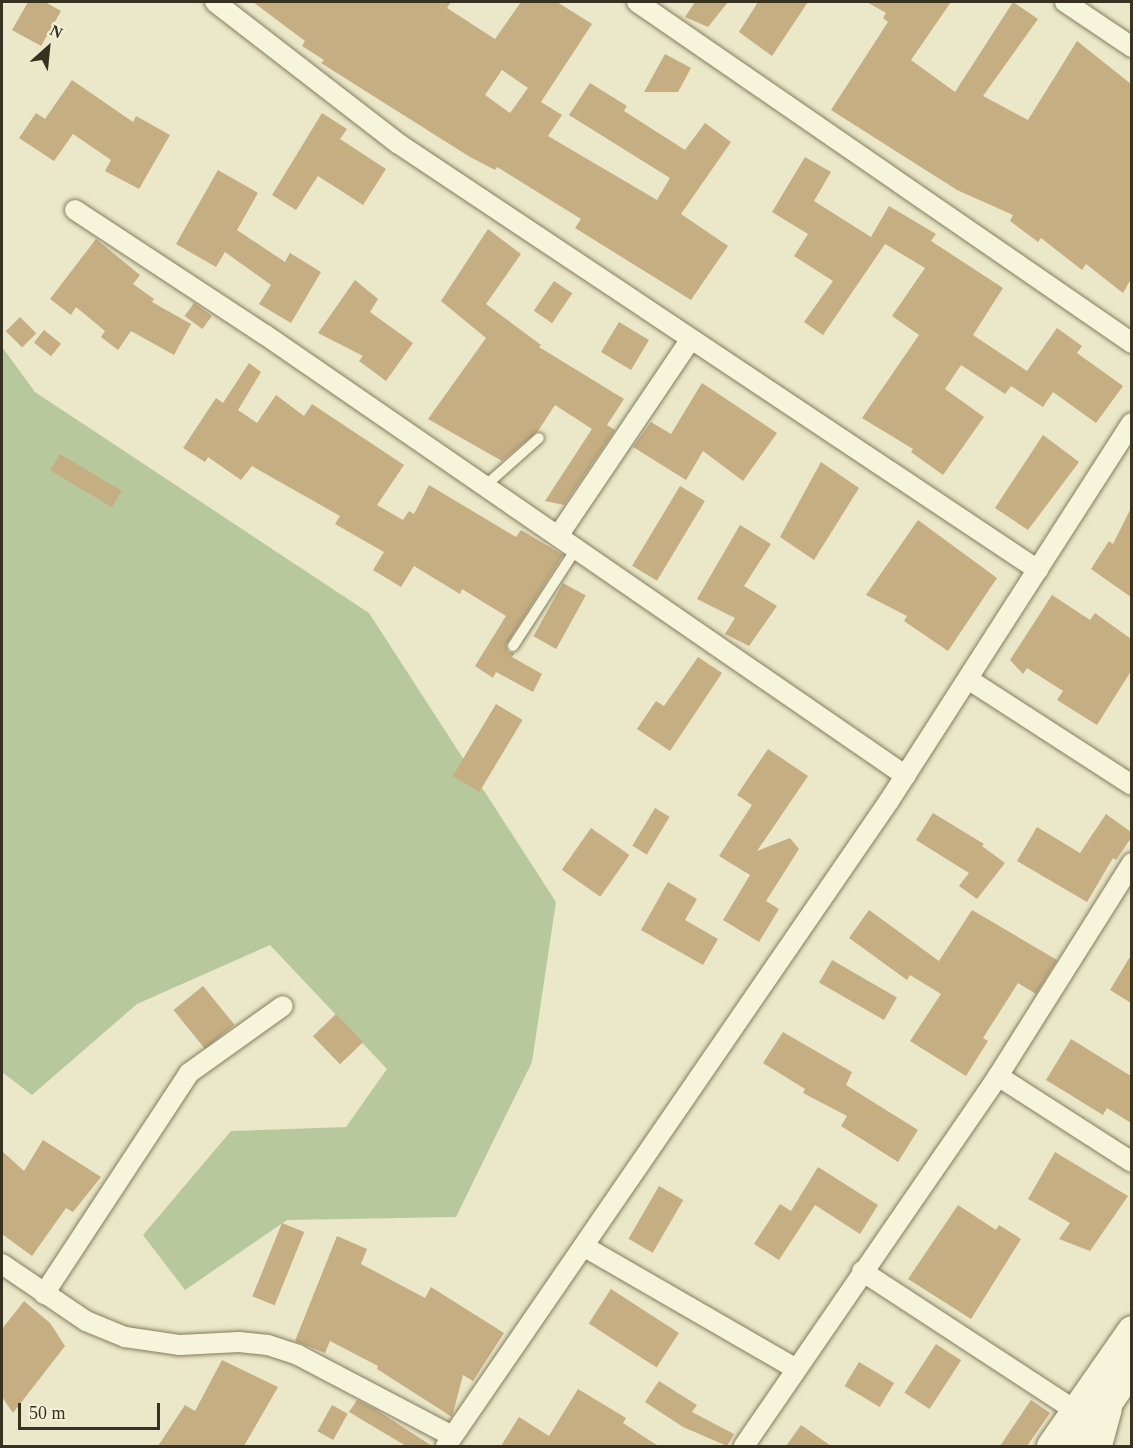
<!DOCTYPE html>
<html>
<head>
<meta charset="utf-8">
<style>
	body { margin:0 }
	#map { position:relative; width:1133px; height:1448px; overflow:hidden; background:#eae8c8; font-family:Georgia,serif }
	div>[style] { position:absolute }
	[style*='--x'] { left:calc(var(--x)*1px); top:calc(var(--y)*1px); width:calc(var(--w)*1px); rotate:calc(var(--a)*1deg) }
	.green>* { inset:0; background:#b8c89d }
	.building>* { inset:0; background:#c5ae82; transform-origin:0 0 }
	.roads { filter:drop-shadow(0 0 2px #857c5f) drop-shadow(0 0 2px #857c5f) }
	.lane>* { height:10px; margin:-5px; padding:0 5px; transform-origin:5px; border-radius:5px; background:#f6f4db }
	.street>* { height:20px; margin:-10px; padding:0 10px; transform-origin:10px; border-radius:10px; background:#f6f4db }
	.secondary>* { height:28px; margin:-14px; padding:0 14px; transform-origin:14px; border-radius:14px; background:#f6f4db }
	span { translate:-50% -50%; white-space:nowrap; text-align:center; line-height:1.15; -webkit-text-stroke:6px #f2f1d7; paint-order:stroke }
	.frame { position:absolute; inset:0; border:3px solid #373121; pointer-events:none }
	.north { position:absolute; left:18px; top:18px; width:60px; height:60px; -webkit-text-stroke:4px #f2f1d7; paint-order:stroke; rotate:27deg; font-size:16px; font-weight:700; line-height:24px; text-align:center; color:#373121 }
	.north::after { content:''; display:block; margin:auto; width:21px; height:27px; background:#373121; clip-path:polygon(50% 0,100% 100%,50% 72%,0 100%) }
	.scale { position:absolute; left:18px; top:1403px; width:142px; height:27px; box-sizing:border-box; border:3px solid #373121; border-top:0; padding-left:8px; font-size:18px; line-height:21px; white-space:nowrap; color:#373121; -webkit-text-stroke:4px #f2f1d7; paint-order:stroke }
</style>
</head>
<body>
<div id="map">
	<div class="green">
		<div style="clip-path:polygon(2px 347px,35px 392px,369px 613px,556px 902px,532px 1062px,456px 1217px,287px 1220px,185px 1290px,143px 1235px,231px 1131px,346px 1127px,387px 1069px,270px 945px,137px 1004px,32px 1095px,2px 1072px)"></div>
	</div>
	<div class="building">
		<div style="clip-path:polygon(28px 2px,45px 2px,61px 11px,41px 46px,12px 30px)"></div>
		<div style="clip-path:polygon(evenodd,253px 2px,451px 2px,447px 8px,495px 39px,521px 2px,557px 2px,592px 24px,541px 102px,562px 115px,548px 136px,657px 200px,670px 178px,569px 115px,590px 83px,627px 106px,624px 111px,685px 150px,705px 123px,731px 142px,681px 214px,728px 246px,691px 300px,575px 228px,581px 219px,497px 167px,495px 170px,470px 157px,321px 63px,324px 60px,302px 46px,305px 41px,253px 2px,502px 70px,528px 88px,510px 113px,485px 95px,502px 70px)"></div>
		<div style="clip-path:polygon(695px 2px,728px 2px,708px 27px,685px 17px)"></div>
		<div style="clip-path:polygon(758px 2px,808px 2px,772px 56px,739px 32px)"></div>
		<div style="clip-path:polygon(867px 2px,951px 2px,911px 60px,955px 92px,1013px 2px,1038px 19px,983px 96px,1028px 120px,1077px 41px,1131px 84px,1131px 279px,1123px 293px,1086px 264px,1082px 270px,1041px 238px,1038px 242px,1010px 221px,1013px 215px,957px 190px,831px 110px,888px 22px,883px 18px,886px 13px)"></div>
		<div style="clip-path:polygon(665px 54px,691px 68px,678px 92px,644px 92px)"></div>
		<div style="clip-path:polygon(72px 80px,133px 122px,136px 116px,170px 135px,139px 189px,105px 171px,111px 160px,73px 134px,54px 161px,19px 138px,36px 113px,45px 119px)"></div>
		<div style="clip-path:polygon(322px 113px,347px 129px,340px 139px,386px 169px,363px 205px,318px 176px,296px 210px,272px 195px)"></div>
		<div style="clip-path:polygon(805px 157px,831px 172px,814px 201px,871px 237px,889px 206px,936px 234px,931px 241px,1003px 288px,973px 335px,1027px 371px,1057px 328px,1082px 346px,1077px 353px,1123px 386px,1096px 423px,1053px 392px,1043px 407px,1011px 386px,1005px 394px,961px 365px,945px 389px,984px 417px,943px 475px,911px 452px,913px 449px,862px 418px,919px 335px,892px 316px,925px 268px,885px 244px,823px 335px,804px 322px,833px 281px,794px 256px,808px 234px,772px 212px)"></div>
		<div style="clip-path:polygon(218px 170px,258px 193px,237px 230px,285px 262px,290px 253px,321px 272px,291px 323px,259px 304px,271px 285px,225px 252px,216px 267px,176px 244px)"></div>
		<div style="clip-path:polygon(488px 229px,521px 254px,486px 304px,541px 345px,539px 347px,624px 399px,607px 425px,615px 430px,564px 505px,545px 501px,592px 429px,555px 405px,538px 431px,502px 461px,428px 419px,486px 338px,441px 301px)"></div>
		<div style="clip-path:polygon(96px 239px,140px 275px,133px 284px,154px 299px,152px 302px,191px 324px,174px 355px,131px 331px,118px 350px,101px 337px,105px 331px,76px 307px,71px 315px,50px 299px)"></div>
		<div style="clip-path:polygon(355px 280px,378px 299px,370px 312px,413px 343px,386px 381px,359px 361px,363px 356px,318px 333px)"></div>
		<div style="left:554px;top:281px;width:22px;height:36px;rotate:34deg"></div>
		<div style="left:194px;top:303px;width:22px;height:16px;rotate:36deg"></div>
		<div style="left:20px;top:317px;width:23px;height:20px;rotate:45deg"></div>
		<div style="left:619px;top:322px;width:35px;height:35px;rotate:31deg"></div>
		<div style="left:44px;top:330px;width:22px;height:16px;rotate:39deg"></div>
		<div style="clip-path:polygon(249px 363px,261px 372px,238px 410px,257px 423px,276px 395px,304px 416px,312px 404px,404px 465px,377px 505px,403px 520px,409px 511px,414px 514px,429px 485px,516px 537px,521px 530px,563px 555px,506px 645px,508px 652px,515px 653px,512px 657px,542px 674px,533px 692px,496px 672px,493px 678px,475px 666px,506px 616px,462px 589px,460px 594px,414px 566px,401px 587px,373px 570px,384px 552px,335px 524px,340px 516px,252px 466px,241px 480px,208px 457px,205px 462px,183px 448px,216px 398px,223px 403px)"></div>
		<div style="clip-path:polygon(702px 383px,777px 433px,743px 481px,703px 451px,686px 480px,633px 447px,651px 422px,671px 434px)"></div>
		<div style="clip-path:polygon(1043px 435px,1079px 462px,1028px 530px,995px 508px)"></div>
		<div style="left:60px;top:454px;width:72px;height:19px;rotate:31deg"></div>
		<div style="clip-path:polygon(821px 462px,859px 488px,814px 560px,780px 537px)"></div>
		<div style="left:680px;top:486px;width:29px;height:93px;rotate:31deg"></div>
		<div style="clip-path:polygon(1131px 508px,1131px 597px,1091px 569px,1109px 541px,1113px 544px)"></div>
		<div style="clip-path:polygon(918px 520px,997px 578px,948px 651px,904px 621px,907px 616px,866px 595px)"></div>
		<div style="clip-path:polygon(740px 525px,771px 544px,744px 586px,777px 606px,749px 646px,725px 634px,735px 618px,697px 599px)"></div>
		<div style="left:563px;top:583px;width:26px;height:61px;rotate:29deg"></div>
		<div style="clip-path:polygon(1052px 595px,1090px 620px,1095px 613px,1131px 639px,1131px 671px,1097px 725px,1057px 700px,1063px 691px,1027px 668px,1023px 674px,1010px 660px)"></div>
		<div style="clip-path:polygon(698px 657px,722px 673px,670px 751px,637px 729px,656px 701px,664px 706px)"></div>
		<div style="left:496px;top:704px;width:31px;height:84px;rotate:31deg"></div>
		<div style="clip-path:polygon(768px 749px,808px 776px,757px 851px,790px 838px,799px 849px,766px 901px,779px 909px,759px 942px,723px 920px,750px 875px,719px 856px,752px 805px,737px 795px)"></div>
		<div style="left:655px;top:808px;width:17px;height:44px;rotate:31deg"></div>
		<div style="clip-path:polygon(933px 813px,984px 844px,982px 846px,1005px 863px,977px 899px,959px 886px,969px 873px,916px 840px)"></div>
		<div style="clip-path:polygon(1106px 814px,1131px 832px,1131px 838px,1116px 860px,1113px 858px,1087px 902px,1017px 861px,1037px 827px,1080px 853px)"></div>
		<div style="left:591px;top:828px;width:47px;height:51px;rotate:35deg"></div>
		<div style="clip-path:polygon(668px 882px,697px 899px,685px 920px,718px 939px,703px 965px,641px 930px)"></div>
		<div style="clip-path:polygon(869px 910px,939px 961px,972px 910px,1057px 960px,1036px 994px,1018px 983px,983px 1038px,988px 1041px,966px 1076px,910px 1041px,941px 994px,910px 975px,907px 980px,849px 938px)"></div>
		<div style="clip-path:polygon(1131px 955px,1131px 1003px,1110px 990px)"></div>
		<div style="left:832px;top:960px;width:75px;height:26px;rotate:30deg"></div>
		<div style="left:203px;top:986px;width:50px;height:38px;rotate:51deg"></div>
		<div style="left:336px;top:1014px;width:39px;height:32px;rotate:46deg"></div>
		<div style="clip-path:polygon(783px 1032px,852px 1072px,846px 1085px,918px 1130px,898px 1162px,841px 1126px,847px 1116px,803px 1093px,805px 1089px,763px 1063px)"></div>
		<div style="clip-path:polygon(1071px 1039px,1131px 1076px,1131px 1123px,1107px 1108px,1103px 1115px,1046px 1080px)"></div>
		<div style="clip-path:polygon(43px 1140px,101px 1177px,73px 1212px,66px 1208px,32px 1256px,2px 1234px,2px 1151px,24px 1171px)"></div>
		<div style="clip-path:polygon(1055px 1152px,1128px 1196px,1090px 1251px,1059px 1239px,1070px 1223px,1028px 1199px)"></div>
		<div style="clip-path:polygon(818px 1167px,878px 1205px,860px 1234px,815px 1205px,779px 1260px,754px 1244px,780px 1204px,791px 1211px)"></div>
		<div style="left:659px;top:1186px;width:28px;height:61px;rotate:30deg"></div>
		<div style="clip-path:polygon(958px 1205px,996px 1230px,999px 1225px,1021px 1239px,971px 1319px,908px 1279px)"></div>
		<div style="left:282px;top:1223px;width:24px;height:79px;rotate:22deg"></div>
		<div style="clip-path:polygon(337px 1236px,367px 1249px,361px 1264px,425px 1298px,431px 1287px,504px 1333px,473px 1381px,463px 1375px,452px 1417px,377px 1369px,378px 1366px,330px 1341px,325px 1353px,295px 1341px)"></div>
		<div style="left:611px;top:1289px;width:81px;height:41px;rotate:33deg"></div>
		<div style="clip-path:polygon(24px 1301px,50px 1323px,65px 1346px,13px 1413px,2px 1397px,2px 1329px)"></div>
		<div style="left:936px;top:1344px;width:30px;height:58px;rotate:33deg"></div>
		<div style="clip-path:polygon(222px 1360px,278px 1387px,244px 1446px,158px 1446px,185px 1405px,195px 1411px)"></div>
		<div style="left:859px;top:1362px;width:41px;height:28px;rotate:31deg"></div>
		<div style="clip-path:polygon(659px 1381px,697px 1405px,692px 1412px,734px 1434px,727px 1446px,683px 1427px,645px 1402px)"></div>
		<div style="clip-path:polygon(578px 1389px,626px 1418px,623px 1423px,658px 1446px,501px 1446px,519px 1417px,549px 1436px)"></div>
		<div style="clip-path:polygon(357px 1400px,375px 1409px,432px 1446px,406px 1446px,349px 1412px)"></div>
		<div style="clip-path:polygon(1031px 1400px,1050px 1413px,1027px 1446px,1000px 1446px)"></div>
		<div style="left:332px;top:1405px;width:18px;height:30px;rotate:29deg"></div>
		<div style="clip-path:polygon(801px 1425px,831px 1446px,786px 1446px)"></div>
	</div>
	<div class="roads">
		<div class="lane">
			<div style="--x:485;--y:486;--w:72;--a:-41.6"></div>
			<div style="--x:513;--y:646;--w:116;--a:-57"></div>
		</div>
		<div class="street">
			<div style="--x:215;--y:2;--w:232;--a:37.7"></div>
			<div style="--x:399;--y:144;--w:768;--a:33.69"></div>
			<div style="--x:637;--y:2;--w:601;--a:34.56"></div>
			<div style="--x:1065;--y:2;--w:81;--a:33.9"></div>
			<div style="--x:75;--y:210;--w:226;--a:33.3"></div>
			<div style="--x:264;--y:334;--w:779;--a:34.55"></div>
			<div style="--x:558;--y:536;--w:236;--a:-56"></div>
			<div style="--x:968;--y:679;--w:195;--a:32.9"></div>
			<div style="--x:998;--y:1076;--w:159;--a:32.7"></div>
			<div style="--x:585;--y:1247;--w:242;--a:30"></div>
			<div style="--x:2;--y:1264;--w:102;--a:34.2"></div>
			<div style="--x:86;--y:1321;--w:42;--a:22.3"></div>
			<div style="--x:125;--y:1337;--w:56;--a:8.3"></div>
			<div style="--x:180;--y:1345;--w:59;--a:-2.9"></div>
			<div style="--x:239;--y:1342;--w:29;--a:6"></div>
			<div style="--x:268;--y:1345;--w:32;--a:18"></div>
			<div style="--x:298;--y:1355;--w:174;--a:27.7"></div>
			<div style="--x:862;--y:1271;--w:256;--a:33.2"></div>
			<div style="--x:44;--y:1294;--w:264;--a:-56.7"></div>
			<div style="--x:189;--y:1073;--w:115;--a:-35.5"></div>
			<div style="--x:446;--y:1446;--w:782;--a:-55.52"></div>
			<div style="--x:889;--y:801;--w:449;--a:-57.3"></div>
			<div style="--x:744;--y:1446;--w:449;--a:-55.5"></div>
			<div style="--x:998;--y:1076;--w:252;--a:-57.8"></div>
			<div style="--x:1102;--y:1446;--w:38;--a:-75"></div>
		</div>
		<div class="secondary">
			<div style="--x:1051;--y:1446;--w:141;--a:-55.1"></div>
			<div style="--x:1079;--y:1446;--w:93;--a:-55.5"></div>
		</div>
	</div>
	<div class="frame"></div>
	<div class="north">N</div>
	<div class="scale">50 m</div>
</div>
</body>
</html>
